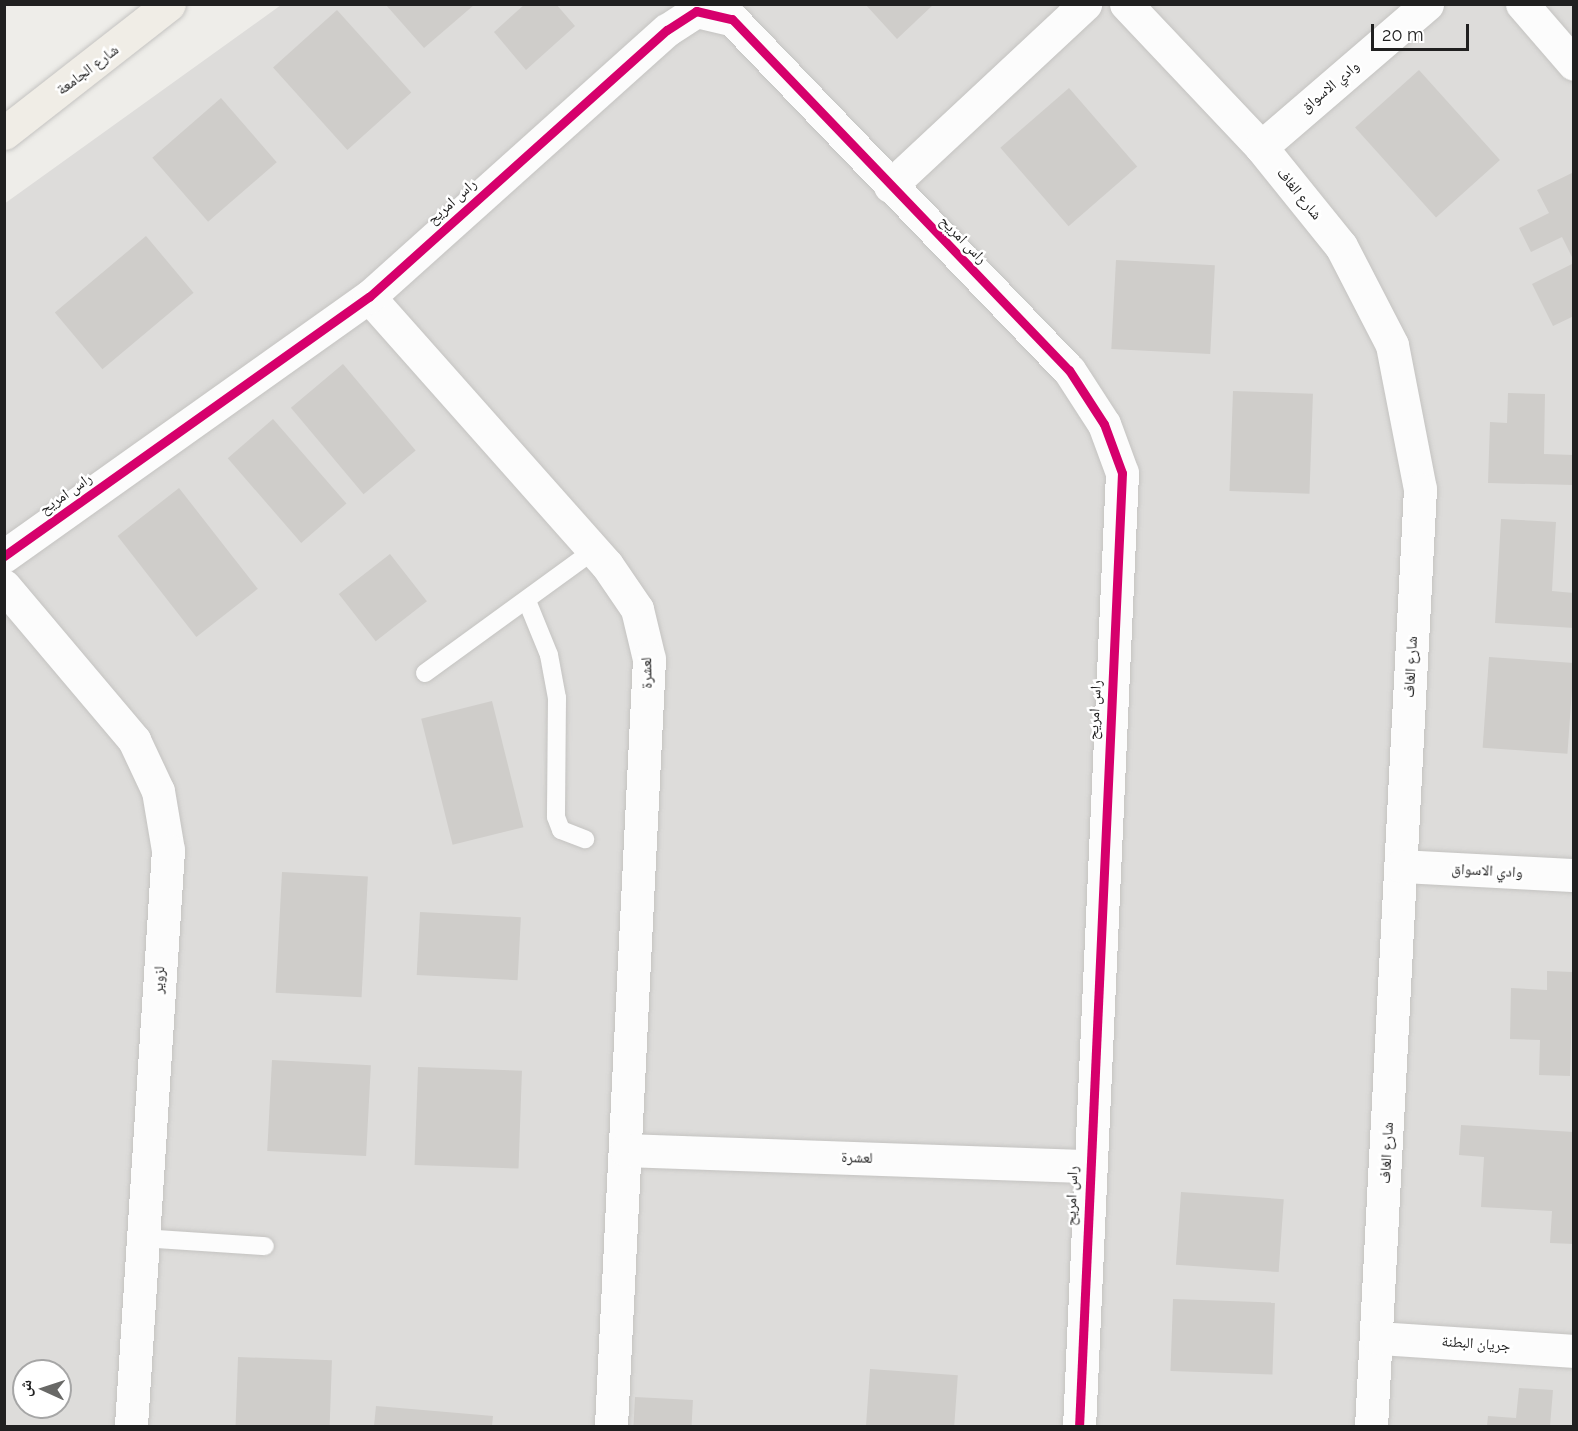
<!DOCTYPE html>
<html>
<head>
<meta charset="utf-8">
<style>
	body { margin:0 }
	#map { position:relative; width:1578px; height:1431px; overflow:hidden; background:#eeede9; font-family:Raleway,"Noto Naskh Arabic",sans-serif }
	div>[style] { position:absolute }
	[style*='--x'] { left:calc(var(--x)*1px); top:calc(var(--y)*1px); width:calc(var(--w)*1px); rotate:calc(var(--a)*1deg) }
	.residential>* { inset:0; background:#dddcda }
	.building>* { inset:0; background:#cfcdca; transform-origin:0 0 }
	.roads { filter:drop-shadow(0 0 2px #c4c3c1) drop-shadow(0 0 2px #c4c3c1) }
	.service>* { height:18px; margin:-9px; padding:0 9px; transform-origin:9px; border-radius:9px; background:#fcfcfc }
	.minor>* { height:33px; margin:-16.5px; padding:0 16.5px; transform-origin:16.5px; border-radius:16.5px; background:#fcfcfc }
	.primary>* { height:33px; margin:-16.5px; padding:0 16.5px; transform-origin:16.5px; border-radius:16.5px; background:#f0ede6 }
	.cycleway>* { height:9px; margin:-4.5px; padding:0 4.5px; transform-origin:4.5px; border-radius:4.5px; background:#d6006c }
	span { translate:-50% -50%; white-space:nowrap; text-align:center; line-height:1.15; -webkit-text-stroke:5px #fff; paint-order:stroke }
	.street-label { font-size:15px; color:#202020 }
	.frame { position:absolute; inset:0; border:6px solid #202020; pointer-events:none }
	.north { position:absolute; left:12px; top:1359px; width:60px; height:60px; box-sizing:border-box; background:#fff; border:2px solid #a6a6a6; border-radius:50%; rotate:273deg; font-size:16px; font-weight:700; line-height:24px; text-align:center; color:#202020 }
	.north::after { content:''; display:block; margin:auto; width:21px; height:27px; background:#686866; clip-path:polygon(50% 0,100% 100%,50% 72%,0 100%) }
	.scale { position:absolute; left:1371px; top:24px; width:98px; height:27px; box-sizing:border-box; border:3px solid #202020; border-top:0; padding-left:8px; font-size:18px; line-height:21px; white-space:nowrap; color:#202020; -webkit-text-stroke:4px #fff; paint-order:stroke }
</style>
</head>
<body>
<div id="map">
	<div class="residential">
		<div style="clip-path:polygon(evenodd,281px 5px,1573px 5px,1573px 1426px,5px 1426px,4px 204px,281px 5px,24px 1371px,60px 1371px,60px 1407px,24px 1407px,24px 1371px)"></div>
	</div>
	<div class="building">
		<div style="clip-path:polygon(525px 4px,556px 4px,575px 26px,526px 70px,494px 32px)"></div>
		<div style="clip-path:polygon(865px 4px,934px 4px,897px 39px)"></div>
		<div style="clip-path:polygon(386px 5px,474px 5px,424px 48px)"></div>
		<div style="left:337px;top:10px;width:111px;height:86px;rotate:48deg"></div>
		<div style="left:1419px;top:70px;width:121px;height:86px;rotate:48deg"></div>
		<div style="left:1069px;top:88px;width:104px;height:91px;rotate:49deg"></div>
		<div style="left:221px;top:98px;width:85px;height:91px;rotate:49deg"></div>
		<div style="clip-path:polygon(1574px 172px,1574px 261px,1562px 237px,1531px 252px,1519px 228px,1549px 213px,1537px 190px)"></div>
		<div style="left:146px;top:236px;width:74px;height:119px;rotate:50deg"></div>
		<div style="left:1116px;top:260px;width:99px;height:89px;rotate:3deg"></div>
		<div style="clip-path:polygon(1574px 263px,1574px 316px,1553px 326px,1532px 284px)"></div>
		<div style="left:343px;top:364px;width:113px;height:68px;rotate:50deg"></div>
		<div style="left:1233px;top:391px;width:80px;height:100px;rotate:2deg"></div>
		<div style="clip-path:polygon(1508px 393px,1545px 394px,1544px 454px,1574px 455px,1574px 485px,1488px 483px,1490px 422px,1507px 423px)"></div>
		<div style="left:273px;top:419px;width:112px;height:60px;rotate:49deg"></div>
		<div style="left:179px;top:488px;width:128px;height:78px;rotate:52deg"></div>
		<div style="clip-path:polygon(1501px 519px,1556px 522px,1552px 591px,1574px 593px,1574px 628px,1495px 623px)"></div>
		<div style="left:390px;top:554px;width:60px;height:65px;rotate:52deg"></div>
		<div style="left:1489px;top:657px;width:85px;height:91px;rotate:4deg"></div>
		<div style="left:492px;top:701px;width:130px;height:73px;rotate:76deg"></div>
		<div style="left:282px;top:872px;width:86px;height:121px;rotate:3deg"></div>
		<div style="left:420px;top:912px;width:101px;height:63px;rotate:3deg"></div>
		<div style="clip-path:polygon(1547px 971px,1573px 972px,1570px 1076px,1539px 1075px,1540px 1040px,1510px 1039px,1511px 988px,1547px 990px)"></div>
		<div style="left:272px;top:1060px;width:99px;height:91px;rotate:3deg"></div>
		<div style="left:418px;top:1067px;width:104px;height:98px;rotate:2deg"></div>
		<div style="clip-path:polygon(1461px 1125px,1574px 1132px,1574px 1244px,1550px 1243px,1552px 1211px,1481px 1207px,1484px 1157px,1459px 1155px)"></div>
		<div style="left:1181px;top:1192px;width:103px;height:73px;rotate:4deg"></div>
		<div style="left:1173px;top:1299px;width:102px;height:72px;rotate:2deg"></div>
		<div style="left:238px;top:1357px;width:94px;height:69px;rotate:2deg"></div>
		<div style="left:870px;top:1369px;width:88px;height:57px;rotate:4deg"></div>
		<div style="clip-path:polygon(1519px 1388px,1553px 1390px,1550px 1426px,1487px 1426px,1488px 1416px,1516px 1418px)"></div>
		<div style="left:635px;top:1397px;width:58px;height:29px;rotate:3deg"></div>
		<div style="clip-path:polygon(376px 1406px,493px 1416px,492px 1426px,374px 1426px)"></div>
	</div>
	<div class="roads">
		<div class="service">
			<div style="--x:527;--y:601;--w:58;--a:67.8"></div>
			<div style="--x:549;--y:655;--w:44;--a:79.5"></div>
			<div style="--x:557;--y:698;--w:119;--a:90.5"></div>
			<div style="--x:556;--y:817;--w:14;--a:69"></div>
			<div style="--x:561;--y:830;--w:26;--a:21"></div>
			<div style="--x:425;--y:673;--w:209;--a:-36"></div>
			<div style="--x:143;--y:1238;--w:122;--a:3.8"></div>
		</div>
		<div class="minor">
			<div style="--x:1126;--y:4;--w:197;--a:46.6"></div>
			<div style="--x:1261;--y:147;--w:127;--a:51.1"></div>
			<div style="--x:1341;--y:246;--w:111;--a:62.7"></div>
			<div style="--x:1392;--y:345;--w:147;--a:79"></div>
			<div style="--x:1420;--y:489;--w:938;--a:92.99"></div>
			<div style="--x:1522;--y:4;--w:79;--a:49.1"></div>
			<div style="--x:1261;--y:147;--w:219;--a:-40.7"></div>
			<div style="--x:890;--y:186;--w:267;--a:-43"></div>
			<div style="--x:369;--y:297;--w:358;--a:48.4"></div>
			<div style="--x:607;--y:565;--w:53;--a:55.7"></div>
			<div style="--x:637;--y:609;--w:51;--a:76.5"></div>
			<div style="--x:649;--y:659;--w:768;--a:92.84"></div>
			<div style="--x:4;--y:556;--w:448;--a:-35.4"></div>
			<div style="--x:369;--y:297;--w:400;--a:-41.9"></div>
			<div style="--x:667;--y:30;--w:35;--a:-33"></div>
			<div style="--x:696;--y:11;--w:37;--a:13"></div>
			<div style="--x:732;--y:19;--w:487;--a:46.2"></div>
			<div style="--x:1069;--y:370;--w:64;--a:57.1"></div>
			<div style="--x:1104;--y:424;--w:52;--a:69.8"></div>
			<div style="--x:1122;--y:473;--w:954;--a:92.58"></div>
			<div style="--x:4;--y:586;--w:202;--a:49.8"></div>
			<div style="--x:134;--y:740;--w:56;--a:64.8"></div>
			<div style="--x:158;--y:791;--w:60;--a:80.4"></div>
			<div style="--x:168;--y:850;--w:577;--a:93.68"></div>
			<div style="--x:1401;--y:866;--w:173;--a:3"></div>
			<div style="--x:626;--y:1150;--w:462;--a:2"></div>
			<div style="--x:1378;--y:1338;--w:196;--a:3.8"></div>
		</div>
		<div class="primary">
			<div style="--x:4;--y:133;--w:209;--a:-38"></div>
		</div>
	</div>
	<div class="cycleway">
		<div style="--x:4;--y:556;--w:448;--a:-35.4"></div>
		<div style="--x:369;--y:297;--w:400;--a:-41.9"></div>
		<div style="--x:667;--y:30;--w:35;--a:-33"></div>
		<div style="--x:696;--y:11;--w:37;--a:13"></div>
		<div style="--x:732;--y:19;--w:487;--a:46.2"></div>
		<div style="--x:1069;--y:370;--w:64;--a:57.1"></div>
		<div style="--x:1104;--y:424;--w:52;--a:69.8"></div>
		<div style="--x:1122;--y:473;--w:954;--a:92.58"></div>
	</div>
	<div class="street-label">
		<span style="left:88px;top:70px;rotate:-37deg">شارع الجامعة</span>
		<span style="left:1330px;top:87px;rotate:-40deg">وادي الاسواق</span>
		<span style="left:1299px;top:194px;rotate:51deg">شارع الغاف</span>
		<span style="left:452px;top:202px;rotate:-42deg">راس امريح</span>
		<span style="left:963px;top:240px;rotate:46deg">راس امريح</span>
		<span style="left:66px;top:494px;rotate:-35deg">راس امريح</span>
		<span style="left:1411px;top:667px;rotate:-87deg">شارع الغاف</span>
		<span style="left:647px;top:673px;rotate:-91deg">لعشرة</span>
		<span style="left:1095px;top:710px;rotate:-87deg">راس امريح</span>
		<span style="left:1487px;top:871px;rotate:3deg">وادي الاسواق</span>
		<span style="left:159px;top:980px;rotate:-86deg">لزوير</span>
		<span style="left:1387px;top:1153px;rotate:-87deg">شارع الغاف</span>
		<span style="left:857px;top:1158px;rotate:2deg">لعشرة</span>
		<span style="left:1072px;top:1196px;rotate:-88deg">راس امريح</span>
		<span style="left:1476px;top:1344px;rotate:4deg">جريان البطنة</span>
	</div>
	<div class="frame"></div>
	<div class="north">ش</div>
	<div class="scale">20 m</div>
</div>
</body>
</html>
